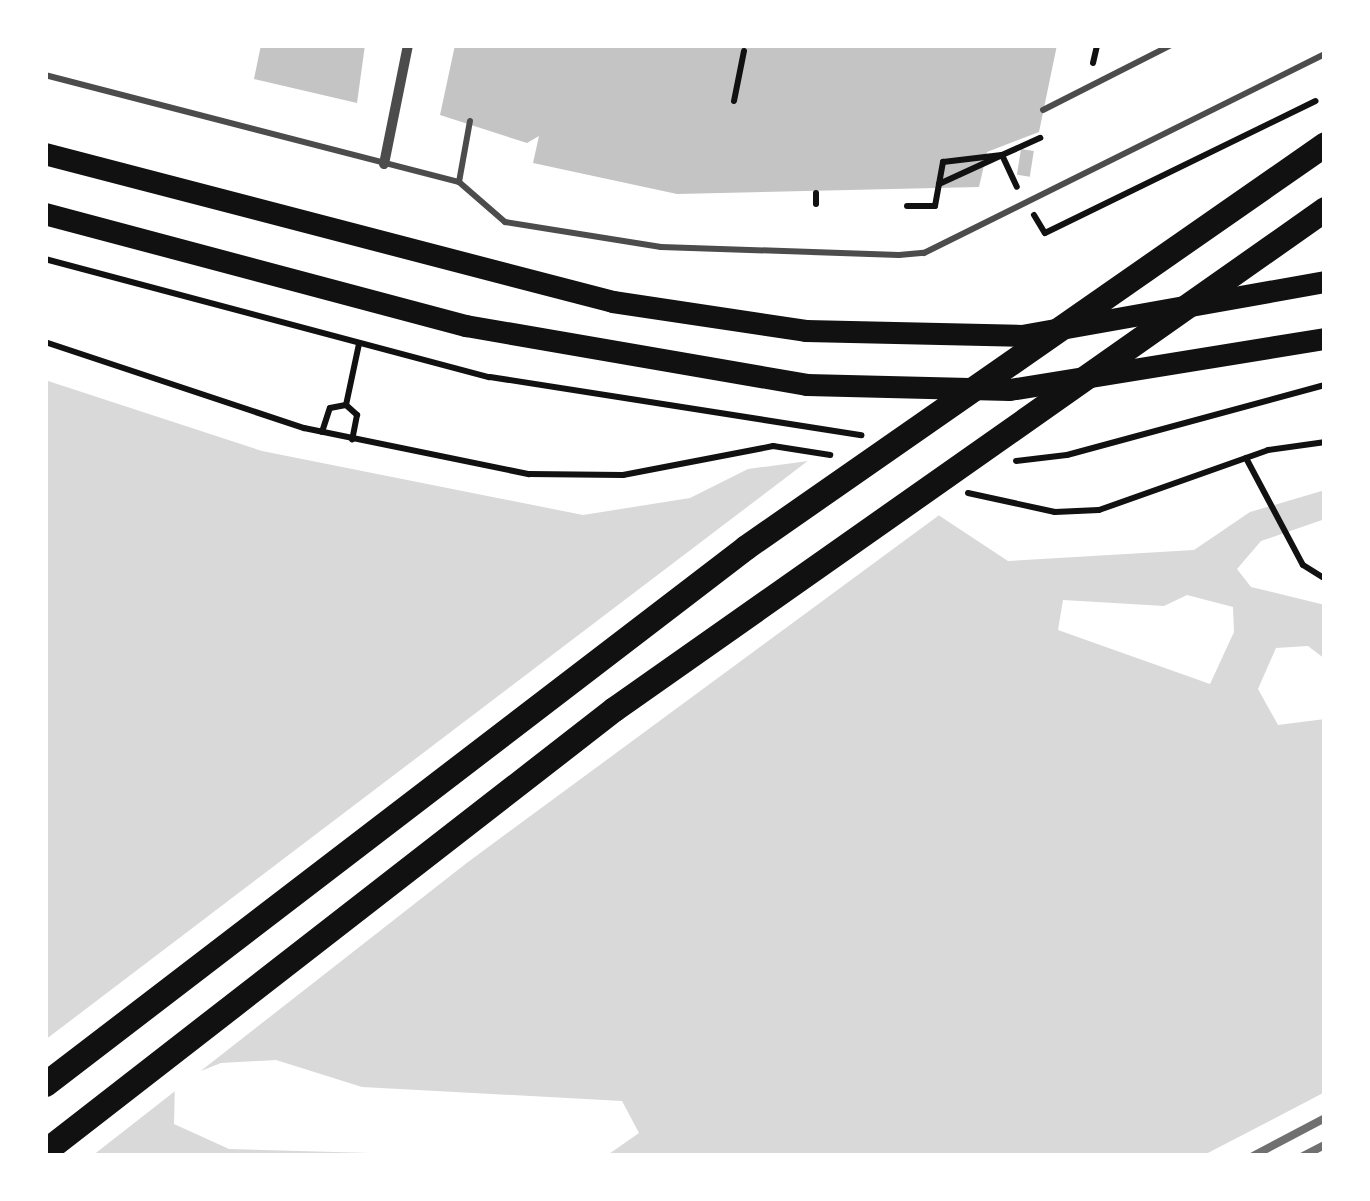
<!DOCTYPE html>
<html>
<head>
<meta charset="utf-8">
<style>
	body { margin:0 }
	#map { position:relative; width:1370px; height:1201px; overflow:hidden; background:#fff; font-family:"IBM Plex Sans",sans-serif }
	div>[style] { position:absolute }
	[style*='--x'] { left:calc(var(--x)*1px); top:calc(var(--y)*1px); width:calc(var(--w)*1px); rotate:calc(var(--a)*1deg) }
	.water>* { inset:0; background:#d9d9d9 }
	.pier>* { inset:0; background:#fff }
	.building>* { inset:0; background:#c4c4c4; transform-origin:0 0 }
	.path>* { height:6px; margin:-3px; padding:0 3px; transform-origin:3px; border-radius:3px; background:#111 }
	.service>* { height:6px; margin:-3px; padding:0 3px; transform-origin:3px; border-radius:3px; background:#4c4c4c }
	.minor>* { height:10px; margin:-5px; padding:0 5px; transform-origin:5px; border-radius:5px; background:#4c4c4c }
	.trunk>* { height:22px; margin:-11px; padding:0 11px; transform-origin:11px; border-radius:11px; background:#111 }
	.motorway>* { height:25px; margin:-12.5px; padding:0 12.5px; transform-origin:12.5px; border-radius:12.5px; background:#111 }
	.rail>* { height:8px; margin:-4px; padding:0 4px; transform-origin:4px; border-radius:4px; background:#707070 }
	span { translate:-50% -50%; white-space:nowrap; text-align:center; line-height:1.15; -webkit-text-stroke:8px #fff; paint-order:stroke }
	.frame { position:absolute; inset:0; border:48px solid #fff; pointer-events:none }
</style>
</head>
<body>
<div id="map">
	<div class="water">
		<div style="clip-path:polygon(evenodd,45px 380px,262px 451px,583px 515px,690px 498px,748px 469px,808px 461px,908px 495px,1008px 561px,1194px 550px,1250px 512px,1325px 490px,1325px 519px,1261px 541px,1237px 569px,1251px 587px,1325px 605px,1325px 659px,1308px 646px,1276px 648px,1258px 689px,1278px 725px,1325px 719px,1325px 1156px,606px 1156px,639px 1133px,622px 1101px,362px 1087px,276px 1060px,221px 1063px,175px 1081px,174px 1124px,229px 1149px,478px 1156px,45px 1156px,45px 380px,1187px 595px,1233px 607px,1234px 632px,1210px 684px,1058px 630px,1063px 600px,1164px 606px,1187px 595px)"></div>
	</div>
	<div class="pier">
		<div style="clip-path:polygon(813px 457px,910px 491px,942px 513px,468px 862px,92px 1156px,45px 1156px,45px 1040px)"></div>
		<div style="clip-path:polygon(1325px 1092px,1325px 1156px,1202px 1156px,1304px 1103px)"></div>
	</div>
	<div class="building">
		<div style="clip-path:polygon(261px 45px,365px 45px,357px 103px,254px 79px)"></div>
		<div style="clip-path:polygon(455px 45px,1057px 45px,1039px 132px,987px 152px,979px 187px,677px 194px,533px 163px,539px 136px,527px 143px,440px 115px)"></div>
		<div style="left:1021px;top:149px;width:13px;height:26px;rotate:9deg"></div>
	</div>
	<div class="path">
		<div style="--x:1093;--y:63;--w:18;--a:-77"></div>
		<div style="--x:734;--y:101;--w:51;--a:-78.7"></div>
		<div style="--x:939;--y:184;--w:69;--a:-24.7"></div>
		<div style="--x:1002;--y:155;--w:35;--a:65"></div>
		<div style="--x:816;--y:193;--w:11;--a:90"></div>
		<div style="--x:907;--y:206;--w:28;--a:0"></div>
		<div style="--x:935;--y:206;--w:45;--a:-79.7"></div>
		<div style="--x:943;--y:162;--w:59;--a:-6.8"></div>
		<div style="--x:1002;--y:155;--w:42;--a:-24.1"></div>
		<div style="--x:1034;--y:215;--w:21;--a:59"></div>
		<div style="--x:1045;--y:233;--w:301;--a:-26"></div>
		<div style="--x:45;--y:259;--w:460;--a:14.9"></div>
		<div style="--x:490;--y:377;--w:376;--a:8.9"></div>
		<div style="--x:45;--y:342;--w:273;--a:18.4"></div>
		<div style="--x:304;--y:428;--w:230;--a:11.6"></div>
		<div style="--x:529;--y:474;--w:94;--a:0.6"></div>
		<div style="--x:623;--y:475;--w:153;--a:-10.9"></div>
		<div style="--x:773;--y:446;--w:58;--a:9"></div>
		<div style="--x:346;--y:405;--w:15;--a:42"></div>
		<div style="--x:357;--y:415;--w:25;--a:101"></div>
		<div style="--x:322;--y:432;--w:25;--a:-72"></div>
		<div style="--x:330;--y:408;--w:16;--a:-11"></div>
		<div style="--x:346;--y:405;--w:62;--a:-78"></div>
		<div style="--x:1246;--y:458;--w:121;--a:62"></div>
		<div style="--x:1303;--y:565;--w:26;--a:32"></div>
		<div style="--x:1016;--y:461;--w:51;--a:-6.7"></div>
		<div style="--x:1067;--y:455;--w:267;--a:-15.2"></div>
		<div style="--x:968;--y:493;--w:89;--a:12.3"></div>
		<div style="--x:1055;--y:512;--w:44;--a:-2.6"></div>
		<div style="--x:1099;--y:510;--w:179;--a:-19.5"></div>
		<div style="--x:1268;--y:450;--w:58;--a:-8"></div>
	</div>
	<div class="service">
		<div style="--x:45;--y:75;--w:428;--a:14.5"></div>
		<div style="--x:459;--y:182;--w:61;--a:41"></div>
		<div style="--x:505;--y:222;--w:158;--a:9.1"></div>
		<div style="--x:661;--y:247;--w:238;--a:1.9"></div>
		<div style="--x:899;--y:255;--w:25;--a:-5"></div>
		<div style="--x:924;--y:253;--w:448;--a:-26.4"></div>
		<div style="--x:1043;--y:110;--w:144;--a:-26.9"></div>
		<div style="--x:459;--y:182;--w:62;--a:-79.8"></div>
	</div>
	<div class="minor">
		<div style="--x:384;--y:164;--w:121;--a:-78.6"></div>
	</div>
	<div class="trunk">
		<div style="--x:45;--y:154;--w:587;--a:14.6"></div>
		<div style="--x:613;--y:302;--w:195;--a:8.5"></div>
		<div style="--x:806;--y:331;--w:216;--a:1.3"></div>
		<div style="--x:1022;--y:336;--w:308;--a:-10.1"></div>
		<div style="--x:45;--y:214;--w:436;--a:14.9"></div>
		<div style="--x:466;--y:326;--w:346;--a:9.8"></div>
		<div style="--x:807;--y:385;--w:203;--a:1.4"></div>
		<div style="--x:1010;--y:390;--w:319;--a:-9.2"></div>
	</div>
	<div class="motorway">
		<div style="--x:45;--y:1084;--w:883;--a:-37.45"></div>
		<div style="--x:746;--y:547;--w:705;--a:-34.84"></div>
		<div style="--x:45;--y:1151;--w:721;--a:-37.84"></div>
		<div style="--x:614;--y:709;--w:869;--a:-35.12"></div>
	</div>
	<div class="rail">
		<div style="--x:1253;--y:1156;--w:81;--a:-27.8"></div>
		<div style="--x:1303;--y:1156;--w:25;--a:-27"></div>
	</div>
	<div class="frame"></div>
</div>
</body>
</html>
